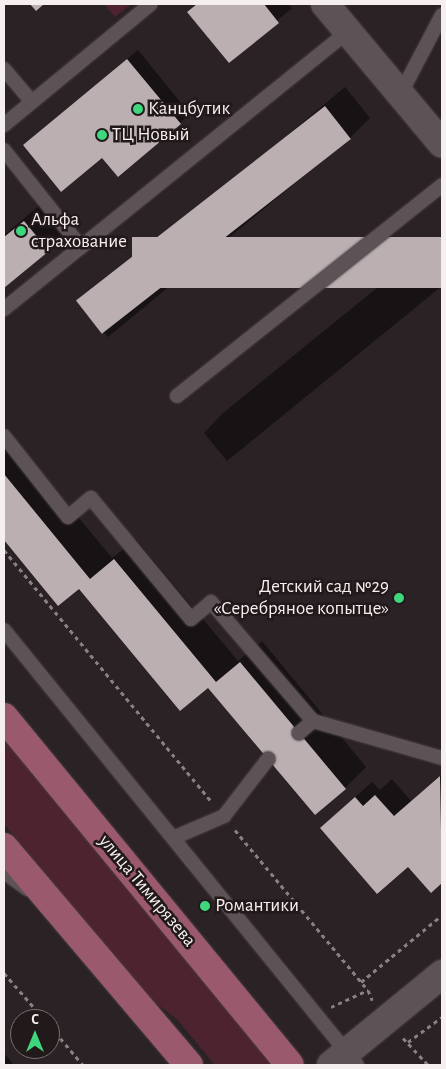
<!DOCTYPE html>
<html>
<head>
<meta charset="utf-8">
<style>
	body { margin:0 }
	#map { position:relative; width:446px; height:1069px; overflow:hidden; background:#2b2225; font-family:"Alegreya Sans",sans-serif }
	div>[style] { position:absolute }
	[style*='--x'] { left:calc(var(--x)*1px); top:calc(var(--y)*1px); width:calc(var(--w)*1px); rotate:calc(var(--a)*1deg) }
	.green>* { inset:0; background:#4d2330 }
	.shadow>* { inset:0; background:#0007 }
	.building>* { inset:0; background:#bbafb2; transform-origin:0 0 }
	.path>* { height:3px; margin-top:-1.5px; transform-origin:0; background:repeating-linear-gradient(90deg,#888183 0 4px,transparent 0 8px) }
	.roads { filter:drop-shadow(0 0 1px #463e40) drop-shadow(0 0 1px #463e40) }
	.lane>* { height:14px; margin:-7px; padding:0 7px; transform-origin:7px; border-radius:7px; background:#5d5255 }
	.street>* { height:28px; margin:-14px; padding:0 14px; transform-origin:14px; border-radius:14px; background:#5d5255 }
	.primary>* { height:28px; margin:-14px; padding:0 14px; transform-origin:14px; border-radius:14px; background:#9a596d }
	.dots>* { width:14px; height:14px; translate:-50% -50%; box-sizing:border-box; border:2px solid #22191b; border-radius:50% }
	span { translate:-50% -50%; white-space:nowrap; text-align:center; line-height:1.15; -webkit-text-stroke:5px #22191b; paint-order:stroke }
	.poi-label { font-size:19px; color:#f5eff0 }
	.left { translate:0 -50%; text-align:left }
	.right { translate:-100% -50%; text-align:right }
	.street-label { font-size:19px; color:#f5eff0 }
	.frame { position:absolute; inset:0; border:5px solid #f5eff0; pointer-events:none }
	.north { position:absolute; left:10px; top:1009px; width:50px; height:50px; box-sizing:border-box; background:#22191b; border:1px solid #766f70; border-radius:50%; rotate:0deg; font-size:14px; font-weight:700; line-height:20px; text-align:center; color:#f5eff0 }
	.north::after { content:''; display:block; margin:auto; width:18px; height:22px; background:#3fd77d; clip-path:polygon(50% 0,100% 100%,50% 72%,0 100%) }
</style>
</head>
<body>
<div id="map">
	<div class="green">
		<div style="clip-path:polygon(104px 4px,131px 4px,115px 17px)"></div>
		<div style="clip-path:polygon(4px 738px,273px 1065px,215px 1065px,177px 1019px,154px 1002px,4px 824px)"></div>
	</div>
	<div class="shadow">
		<div style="clip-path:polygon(196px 4px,288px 4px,292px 8px,229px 61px,188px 12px)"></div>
		<div style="clip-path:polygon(138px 50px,190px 114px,180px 123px,118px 175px,102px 156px,34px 136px)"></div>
		<div style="clip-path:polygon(345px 87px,370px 118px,350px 138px,108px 337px,82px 307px)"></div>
		<div style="clip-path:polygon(46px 200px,69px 229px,4px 287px,4px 235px)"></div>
		<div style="clip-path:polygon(442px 235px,442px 286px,227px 461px,204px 433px,223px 413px)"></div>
		<div style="clip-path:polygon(4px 427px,112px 558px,136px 539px,238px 661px,262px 641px,366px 767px,345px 788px,79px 587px,59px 604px,4px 538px)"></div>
		<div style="clip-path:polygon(442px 774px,442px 882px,431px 891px,408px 865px,321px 828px,372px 782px,380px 790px,392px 779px,411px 801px)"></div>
		<div style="clip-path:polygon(4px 1053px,14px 1065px,4px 1065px)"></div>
	</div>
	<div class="building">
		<div style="clip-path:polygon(30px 4px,44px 4px,36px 11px)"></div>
		<div style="clip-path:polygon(197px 4px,264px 4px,279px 23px,229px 63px,187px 12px)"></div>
		<div style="clip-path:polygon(127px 59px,181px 124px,118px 177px,102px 158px,61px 192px,23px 145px)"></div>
		<div style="left:325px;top:106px;width:42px;height:316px;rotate:52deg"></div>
		<div style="clip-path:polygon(24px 221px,49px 251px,4px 288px,4px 237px)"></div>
		<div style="left:442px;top:237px;width:51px;height:310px;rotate:90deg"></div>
		<div style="clip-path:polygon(4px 474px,90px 579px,114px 559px,216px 682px,240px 662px,346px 789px,315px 815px,208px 688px,180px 711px,79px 589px,58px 606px,4px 540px)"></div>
		<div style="clip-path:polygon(440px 776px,442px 883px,431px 893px,408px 867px,377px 894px,320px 828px,355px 797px,363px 806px,375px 795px,394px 816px)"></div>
	</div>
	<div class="path">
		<div style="--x:4;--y:550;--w:327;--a:50.5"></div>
		<div style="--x:235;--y:830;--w:208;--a:50.3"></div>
		<div style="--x:368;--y:990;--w:11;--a:68"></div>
		<div style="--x:4;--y:973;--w:61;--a:49"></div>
		<div style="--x:361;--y:982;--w:105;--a:-39.6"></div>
		<div style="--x:331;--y:1007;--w:41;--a:-24.7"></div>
		<div style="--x:50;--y:1026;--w:51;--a:49.8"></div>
		<div style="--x:403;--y:1038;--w:37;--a:47"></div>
		<div style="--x:408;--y:1042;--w:42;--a:-36.3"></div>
	</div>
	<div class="roads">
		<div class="lane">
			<div style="--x:4;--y:69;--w:43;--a:49.7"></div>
			<div style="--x:401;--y:93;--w:88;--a:-62.3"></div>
			<div style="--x:4;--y:125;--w:190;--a:-39.5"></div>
			<div style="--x:4;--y:150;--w:124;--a:51.6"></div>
			<div style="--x:4;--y:309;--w:442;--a:-38.9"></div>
			<div style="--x:177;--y:396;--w:339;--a:-38.5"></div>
			<div style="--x:4;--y:436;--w:103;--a:51.7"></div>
			<div style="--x:68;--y:517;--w:30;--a:-40"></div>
			<div style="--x:91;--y:498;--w:157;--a:50.4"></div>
			<div style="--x:191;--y:619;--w:26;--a:-40"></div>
			<div style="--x:211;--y:602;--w:157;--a:49.4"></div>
			<div style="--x:313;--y:721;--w:134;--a:16"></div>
			<div style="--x:4;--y:630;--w:560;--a:50.94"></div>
			<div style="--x:299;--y:733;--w:18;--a:-41"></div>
			<div style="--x:173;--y:838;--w:56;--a:-23.3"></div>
			<div style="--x:224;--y:816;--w:72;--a:-52.3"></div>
			<div style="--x:4;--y:872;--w:29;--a:36"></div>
		</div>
		<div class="street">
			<div style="--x:325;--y:4;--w:182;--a:50.1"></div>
			<div style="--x:331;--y:1065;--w:144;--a:-39.3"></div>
		</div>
		<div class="primary">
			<div style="--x:4;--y:717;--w:450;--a:50.6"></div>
			<div style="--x:4;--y:847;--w:286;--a:49.7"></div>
		</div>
	</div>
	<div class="dots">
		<div style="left:138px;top:109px;background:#3fd77d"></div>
		<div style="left:102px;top:135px;background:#3fd77d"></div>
		<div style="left:21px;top:231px;background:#3fd77d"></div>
		<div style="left:399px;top:598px;background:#3fd77d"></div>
		<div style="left:205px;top:906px;background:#3fd77d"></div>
	</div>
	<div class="poi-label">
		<span class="left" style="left:148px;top:109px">Канцбутик</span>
		<span class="left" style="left:112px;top:135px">ТЦ Новый</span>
		<span class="left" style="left:31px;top:231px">Альфа<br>страхование</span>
		<span class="right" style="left:389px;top:598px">Детский сад №29<br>«Серебряное копытце»</span>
		<span class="left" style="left:215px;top:906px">Романтики</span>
	</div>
	<div class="street-label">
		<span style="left:147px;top:891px;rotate:50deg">улица Тимирязева</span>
	</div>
	<div class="frame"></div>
	<div class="north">С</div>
</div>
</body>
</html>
